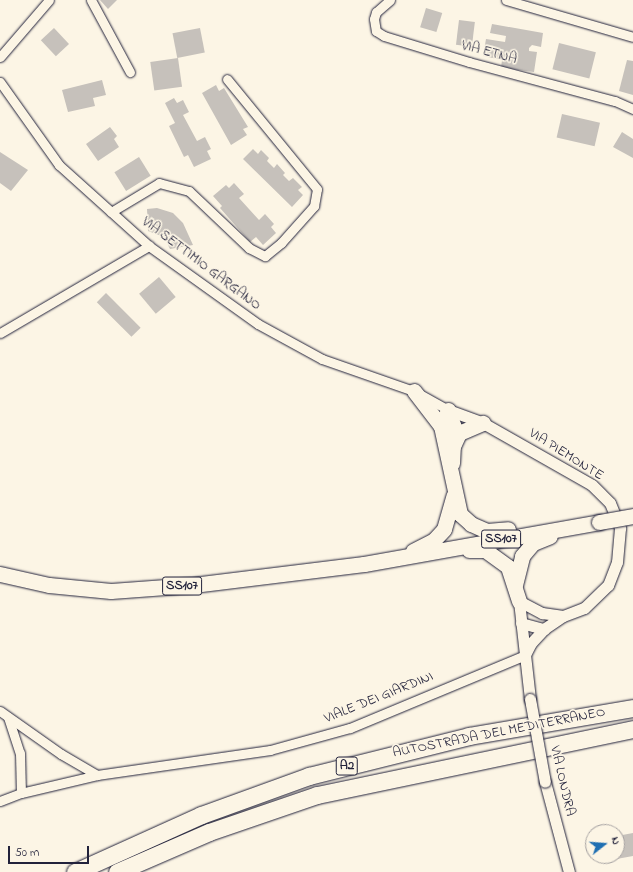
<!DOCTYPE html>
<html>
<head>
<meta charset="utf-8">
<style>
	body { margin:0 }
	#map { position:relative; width:633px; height:872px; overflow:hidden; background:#fcf5e5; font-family:"Indie Flower",sans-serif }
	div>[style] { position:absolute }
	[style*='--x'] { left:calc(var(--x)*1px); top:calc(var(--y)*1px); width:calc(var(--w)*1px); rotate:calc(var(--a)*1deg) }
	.building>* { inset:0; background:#c6c1bb; transform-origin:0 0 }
	.roads { filter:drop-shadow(0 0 1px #22223b) drop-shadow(0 0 1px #22223b) }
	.minor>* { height:9px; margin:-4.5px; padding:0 4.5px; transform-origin:4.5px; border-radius:4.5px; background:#fcf5e5 }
	.tertiary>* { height:11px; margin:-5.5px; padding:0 5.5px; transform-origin:5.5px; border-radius:5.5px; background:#fcf5e5 }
	.trunk>* { height:15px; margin:-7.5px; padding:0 7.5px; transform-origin:7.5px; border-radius:7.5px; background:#fcf5e5 }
	.motorway>* { height:17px; margin:-8.5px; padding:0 8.5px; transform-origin:8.5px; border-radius:8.5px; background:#fcf5e5 }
	.bridges { filter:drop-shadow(0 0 1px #22223b) drop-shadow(0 0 1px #22223b) }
	.tertiary-bridge>* { height:11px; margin:-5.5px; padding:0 5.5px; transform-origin:5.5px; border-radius:5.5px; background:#fcf5e5 }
	.trunk-bridge>* { height:15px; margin:-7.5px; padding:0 7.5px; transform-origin:7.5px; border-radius:7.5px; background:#fcf5e5 }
	span { translate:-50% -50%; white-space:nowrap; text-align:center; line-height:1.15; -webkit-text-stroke:3.5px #fcf5e5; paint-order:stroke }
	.shield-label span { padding:1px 3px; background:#fcf5e5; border:1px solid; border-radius:3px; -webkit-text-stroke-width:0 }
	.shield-label { font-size:13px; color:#22223b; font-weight:700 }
	.street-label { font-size:14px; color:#22223b }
	.north { position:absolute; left:585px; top:824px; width:40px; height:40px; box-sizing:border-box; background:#fcf5e5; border:1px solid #a5a1a1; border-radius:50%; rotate:73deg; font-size:11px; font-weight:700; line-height:16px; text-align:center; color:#22223b }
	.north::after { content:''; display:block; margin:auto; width:14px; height:18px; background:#1f6fb2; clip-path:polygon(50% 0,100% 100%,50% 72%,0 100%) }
	.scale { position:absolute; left:8px; top:846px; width:81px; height:18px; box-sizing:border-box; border:2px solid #22223b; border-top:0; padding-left:5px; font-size:12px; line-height:14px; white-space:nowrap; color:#22223b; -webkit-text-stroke:3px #fcf5e5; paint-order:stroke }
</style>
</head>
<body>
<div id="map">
	<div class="building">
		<div style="clip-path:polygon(100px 0,117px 0,108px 9px)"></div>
		<div style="left:426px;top:8px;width:17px;height:20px;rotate:17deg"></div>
		<div style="left:459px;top:20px;width:16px;height:25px;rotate:7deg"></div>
		<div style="clip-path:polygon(492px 24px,543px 33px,541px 47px,532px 45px,529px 48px,529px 51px,537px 52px,534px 72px,501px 68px,502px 60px,483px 56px,486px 39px,505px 42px,506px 36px,490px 33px)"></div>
		<div style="left:54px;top:28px;width:22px;height:18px;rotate:47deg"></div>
		<div style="left:200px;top:28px;width:25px;height:28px;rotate:79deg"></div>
		<div style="left:559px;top:43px;width:38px;height:27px;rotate:14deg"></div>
		<div style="left:178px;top:58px;width:29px;height:28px;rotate:82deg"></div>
		<div style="clip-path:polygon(627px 60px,633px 61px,633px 95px,619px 91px)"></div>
		<div style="clip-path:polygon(102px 80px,106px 95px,93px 98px,95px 106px,68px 112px,62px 90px)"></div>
		<div style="clip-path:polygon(216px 85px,219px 91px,224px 88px,248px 127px,243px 129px,247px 135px,231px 145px,202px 93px)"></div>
		<div style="clip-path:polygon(174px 98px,177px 103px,183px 100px,189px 112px,183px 115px,197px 141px,205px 137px,211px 149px,207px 151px,211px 159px,194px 167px,188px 155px,184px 157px,169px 126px,175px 123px,165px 103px)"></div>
		<div style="left:562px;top:114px;width:39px;height:24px;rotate:13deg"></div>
		<div style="clip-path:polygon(110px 127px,117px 136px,114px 139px,119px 147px,98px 161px,86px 144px)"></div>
		<div style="clip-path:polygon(622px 132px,633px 139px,633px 158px,613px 147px)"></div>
		<div style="clip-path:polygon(253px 149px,258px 154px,261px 150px,269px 158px,267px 161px,274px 168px,277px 164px,285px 173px,283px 175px,289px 181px,293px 178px,302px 187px,298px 190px,303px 195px,292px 207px,243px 159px)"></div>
		<div style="clip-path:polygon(0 152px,28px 170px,11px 191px,0 183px)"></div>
		<div style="left:139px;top:157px;width:22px;height:29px;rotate:58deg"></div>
		<div style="clip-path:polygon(234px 183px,244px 194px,239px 198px,259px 220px,265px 214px,274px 224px,271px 227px,276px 233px,263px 245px,256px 237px,250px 242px,220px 208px,222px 206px,213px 196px,226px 185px,229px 188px)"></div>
		<div style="clip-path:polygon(157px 208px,173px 213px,183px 223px,193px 245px,170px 249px,164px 237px,148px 231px,147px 209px)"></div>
		<div style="left:159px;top:277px;width:26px;height:26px;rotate:50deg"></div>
		<div style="left:106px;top:293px;width:49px;height:13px;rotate:45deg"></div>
		<div style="clip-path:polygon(633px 833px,633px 856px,611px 860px,610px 856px,617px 856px,617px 836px)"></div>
	</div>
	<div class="roads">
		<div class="minor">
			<div style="--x:91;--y:0;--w:82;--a:61.6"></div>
			<div style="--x:390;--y:0;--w:18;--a:139"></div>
			<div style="--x:376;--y:12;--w:7;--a:106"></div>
			<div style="--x:374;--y:19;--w:12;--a:81"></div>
			<div style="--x:376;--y:31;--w:9;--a:32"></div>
			<div style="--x:384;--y:36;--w:89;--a:17"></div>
			<div style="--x:469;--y:62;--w:151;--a:15"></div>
			<div style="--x:615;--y:101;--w:20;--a:24"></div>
			<div style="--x:506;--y:0;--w:132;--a:16.2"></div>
			<div style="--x:0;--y:57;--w:75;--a:-49.3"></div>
			<div style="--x:0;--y:82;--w:102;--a:54.6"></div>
			<div style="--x:59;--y:165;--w:121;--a:42"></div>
			<div style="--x:149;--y:246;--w:134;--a:35.6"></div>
			<div style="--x:258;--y:324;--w:73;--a:28.7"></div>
			<div style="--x:322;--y:359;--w:97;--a:19.2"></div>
			<div style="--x:414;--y:391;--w:39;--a:29"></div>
			<div style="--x:111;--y:212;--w:56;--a:-31.1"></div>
			<div style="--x:159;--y:183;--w:31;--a:15"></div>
			<div style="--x:189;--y:191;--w:83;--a:43.5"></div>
			<div style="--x:249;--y:248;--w:18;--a:27"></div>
			<div style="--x:265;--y:256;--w:21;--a:-39"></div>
			<div style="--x:281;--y:243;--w:50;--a:-48.3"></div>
			<div style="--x:314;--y:206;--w:17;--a:-80"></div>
			<div style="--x:317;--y:189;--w:142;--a:-129.3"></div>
			<div style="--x:0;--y:333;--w:173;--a:-30.3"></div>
			<div style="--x:0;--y:711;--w:75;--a:35.2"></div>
			<div style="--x:61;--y:754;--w:42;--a:30.3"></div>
			<div style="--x:8;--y:717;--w:38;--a:72"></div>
			<div style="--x:20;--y:753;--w:40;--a:88.6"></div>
			<div style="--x:0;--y:801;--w:22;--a:-21"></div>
			<div style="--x:21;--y:793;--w:78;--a:-13.3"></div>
			<div style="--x:97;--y:775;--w:175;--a:-8.2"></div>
			<div style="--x:270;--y:750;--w:83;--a:-15.4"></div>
			<div style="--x:350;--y:728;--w:190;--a:-22.6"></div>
		</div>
		<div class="tertiary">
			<div style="--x:448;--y:410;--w:37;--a:20"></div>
			<div style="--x:483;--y:423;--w:125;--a:29.6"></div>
			<div style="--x:592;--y:485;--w:25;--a:45"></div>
			<div style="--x:610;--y:503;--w:27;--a:68"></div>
			<div style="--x:620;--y:528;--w:34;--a:95"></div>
			<div style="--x:617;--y:562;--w:25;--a:111"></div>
			<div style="--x:608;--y:585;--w:33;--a:136"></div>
			<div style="--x:584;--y:608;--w:22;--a:159"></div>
			<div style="--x:563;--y:616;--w:23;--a:146"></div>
			<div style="--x:544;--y:629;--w:19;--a:133"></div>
			<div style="--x:531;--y:643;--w:13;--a:117"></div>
			<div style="--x:519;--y:601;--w:99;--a:83.6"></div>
			<div style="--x:519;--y:601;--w:26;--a:28"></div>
			<div style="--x:542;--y:613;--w:21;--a:8"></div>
			<div style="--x:521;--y:623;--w:24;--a:15"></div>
			<div style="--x:545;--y:782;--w:93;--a:75.1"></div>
		</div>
		<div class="trunk">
			<div style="--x:414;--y:391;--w:44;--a:52.4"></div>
			<div style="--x:441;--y:426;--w:90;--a:77.8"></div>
			<div style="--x:460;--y:514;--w:15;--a:42"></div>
			<div style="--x:471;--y:524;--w:17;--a:24"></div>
			<div style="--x:487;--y:531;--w:21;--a:-5"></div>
			<div style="--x:441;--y:426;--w:17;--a:-66"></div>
			<div style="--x:448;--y:410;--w:18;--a:71"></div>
			<div style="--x:454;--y:427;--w:16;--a:90"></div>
			<div style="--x:452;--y:463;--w:17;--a:-87"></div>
			<div style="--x:453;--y:446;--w:14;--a:-65"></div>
			<div style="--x:459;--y:433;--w:26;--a:-23"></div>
			<div style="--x:469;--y:550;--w:16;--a:0"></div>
			<div style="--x:485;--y:550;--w:29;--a:36"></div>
			<div style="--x:508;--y:567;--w:36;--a:72"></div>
			<div style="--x:413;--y:551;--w:22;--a:-27"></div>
			<div style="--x:433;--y:541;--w:16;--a:-47"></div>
			<div style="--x:444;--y:529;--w:35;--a:-74"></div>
			<div style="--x:0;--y:574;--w:50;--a:12.7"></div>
			<div style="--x:49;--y:585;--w:62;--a:5.5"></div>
			<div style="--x:111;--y:591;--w:82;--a:-4.2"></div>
			<div style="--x:193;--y:585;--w:172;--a:-7"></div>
			<div style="--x:364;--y:564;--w:239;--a:-10.1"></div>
			<div style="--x:515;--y:585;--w:30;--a:-76"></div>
			<div style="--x:522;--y:556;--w:17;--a:-50"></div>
			<div style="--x:533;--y:543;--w:18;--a:-22"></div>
		</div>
		<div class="motorway">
			<div style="--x:75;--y:872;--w:138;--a:-24.3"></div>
			<div style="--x:201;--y:815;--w:115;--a:-19.9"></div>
			<div style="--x:309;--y:776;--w:165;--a:-14"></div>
			<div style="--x:469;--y:736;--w:166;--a:-9.7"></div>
			<div style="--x:117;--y:872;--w:100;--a:-23.5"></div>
			<div style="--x:209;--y:832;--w:114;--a:-18.9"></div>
			<div style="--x:317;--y:795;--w:323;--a:-11.8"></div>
		</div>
	</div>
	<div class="bridges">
		<div class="tertiary-bridge">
			<div style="--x:530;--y:699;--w:84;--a:79.8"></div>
		</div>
		<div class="trunk-bridge">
			<div style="--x:599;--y:522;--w:35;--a:-10"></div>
		</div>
	</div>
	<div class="shield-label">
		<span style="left:501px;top:539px">SS107</span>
		<span style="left:182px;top:586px">SS107</span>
		<span style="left:347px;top:766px">A2</span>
	</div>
	<div class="street-label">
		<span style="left:489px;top:53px;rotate:15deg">VIA ETNA</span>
		<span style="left:201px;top:264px;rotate:37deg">VIA SETTIMIO GARGANO</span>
		<span style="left:566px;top:455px;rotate:32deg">VIA PIEMONTE</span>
		<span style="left:379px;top:698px;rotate:-22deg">VIALE DEI GIARDINI</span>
		<span style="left:499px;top:733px;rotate:-11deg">AUTOSTRADA DEL MEDITERRANEO</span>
		<span style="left:562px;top:781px;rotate:77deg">VIA LONDRA</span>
	</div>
	<div class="north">N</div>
	<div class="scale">50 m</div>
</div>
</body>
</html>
